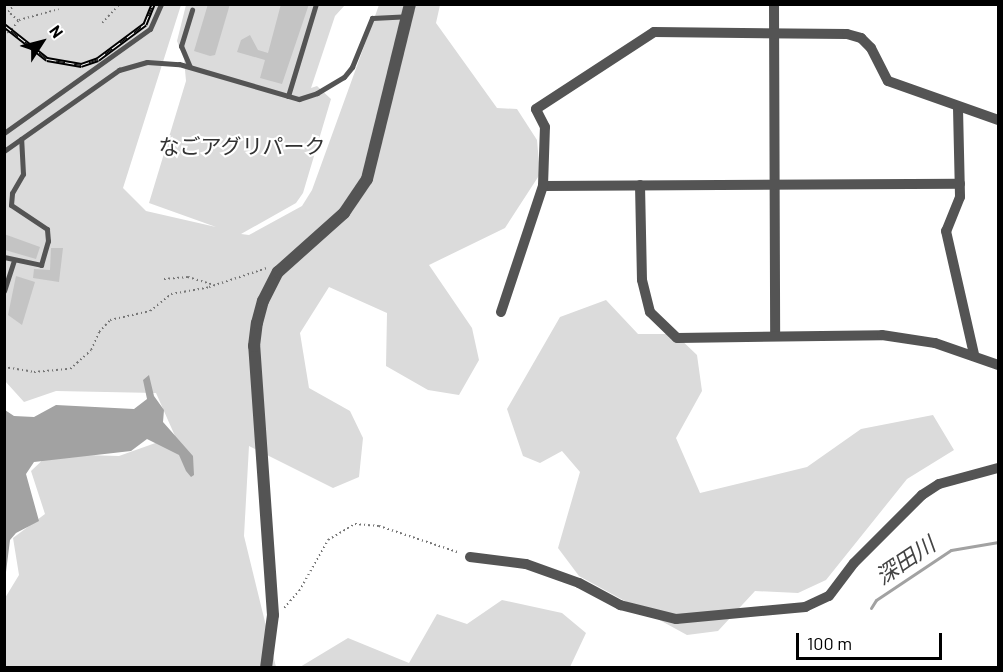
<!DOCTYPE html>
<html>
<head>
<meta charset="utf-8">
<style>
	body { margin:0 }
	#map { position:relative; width:1003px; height:672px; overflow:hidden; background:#fff; font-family:Barlow,"Noto Sans JP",sans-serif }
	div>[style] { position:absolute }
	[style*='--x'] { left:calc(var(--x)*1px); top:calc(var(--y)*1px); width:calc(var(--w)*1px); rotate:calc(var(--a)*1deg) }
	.green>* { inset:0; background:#dbdbdb }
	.water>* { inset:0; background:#a2a2a2 }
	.stream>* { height:3px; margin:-1.5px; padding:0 1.5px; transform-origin:1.5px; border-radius:1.5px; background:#a2a2a2 }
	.building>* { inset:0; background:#c4c4c4 }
	.path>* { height:1.5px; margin-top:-0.75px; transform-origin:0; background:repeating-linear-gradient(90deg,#767676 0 1.5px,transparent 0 4.5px) }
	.service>* { height:5px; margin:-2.5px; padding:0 2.5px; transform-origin:2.5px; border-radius:2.5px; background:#545454 }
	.minor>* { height:10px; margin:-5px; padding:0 5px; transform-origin:5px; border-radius:5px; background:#545454 }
	.tertiary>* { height:12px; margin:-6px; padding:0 6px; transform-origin:6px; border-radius:6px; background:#545454 }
	.rail>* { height:5px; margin-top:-2.5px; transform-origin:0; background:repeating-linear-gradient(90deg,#fff 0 9px,#000 0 18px); box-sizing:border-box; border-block:2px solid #000 }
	span { translate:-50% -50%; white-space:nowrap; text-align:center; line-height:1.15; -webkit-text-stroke:4.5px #fff; paint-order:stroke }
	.park-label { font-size:21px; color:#323232 }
	.water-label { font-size:22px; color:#434343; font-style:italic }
	.frame { position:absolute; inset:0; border:6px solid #000; pointer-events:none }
	.north { position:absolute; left:12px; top:12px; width:60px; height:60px; -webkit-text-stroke:4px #fff; paint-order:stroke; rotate:54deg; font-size:16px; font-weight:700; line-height:24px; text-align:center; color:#000 }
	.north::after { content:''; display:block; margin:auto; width:21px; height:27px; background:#000; clip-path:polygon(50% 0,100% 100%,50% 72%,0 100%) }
	.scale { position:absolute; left:796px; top:633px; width:146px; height:27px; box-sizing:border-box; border:3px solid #000; border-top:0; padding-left:8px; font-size:18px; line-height:21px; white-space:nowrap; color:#000; -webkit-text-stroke:4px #fff; paint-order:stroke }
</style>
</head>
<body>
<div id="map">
	<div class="green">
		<div style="clip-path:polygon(5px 5px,181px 5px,123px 188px,146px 211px,216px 227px,149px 203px,186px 81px,184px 59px,177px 41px,186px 5px,345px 5px,335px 16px,311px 88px,317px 86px,331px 99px,303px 193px,296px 203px,241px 234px,249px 235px,302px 206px,312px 190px,379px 5px,440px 5px,436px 23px,497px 108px,517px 109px,537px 140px,540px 174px,505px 228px,429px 265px,472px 328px,479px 360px,459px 395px,428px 390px,386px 366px,387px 313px,329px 287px,300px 333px,309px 388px,350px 411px,363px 438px,359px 477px,333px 488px,249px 446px,244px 536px,276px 667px,5px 667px,5px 598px,19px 575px,13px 538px,45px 514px,31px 471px,49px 454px,119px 456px,175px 436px,156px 393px,56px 391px,24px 402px,5px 381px)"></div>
		<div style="clip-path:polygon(606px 300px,638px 334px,675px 334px,697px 355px,702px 391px,676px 438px,700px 493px,807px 467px,861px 429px,933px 415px,954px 450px,907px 479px,826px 580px,798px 593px,755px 591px,718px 631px,687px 635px,579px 576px,558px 548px,580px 472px,562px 451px,540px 463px,523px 456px,507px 409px,560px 317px)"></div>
		<div style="clip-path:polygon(502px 600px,562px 613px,586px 633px,570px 667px,300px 667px,348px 638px,409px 663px,437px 614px,467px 624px)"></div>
	</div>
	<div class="water">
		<div style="clip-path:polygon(149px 375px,154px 396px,164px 410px,163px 422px,193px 456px,194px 475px,191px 477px,186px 471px,179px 455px,147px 439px,131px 451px,34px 462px,26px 474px,39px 521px,16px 533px,10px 540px,5px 580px,5px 410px,14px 416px,34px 417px,56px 405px,134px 409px,147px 399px,143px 380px)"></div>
	</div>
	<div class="stream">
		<div style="--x:871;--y:608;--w:9;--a:-58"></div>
		<div style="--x:876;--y:600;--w:90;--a:-33.7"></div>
		<div style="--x:951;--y:550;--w:48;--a:-9.7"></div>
	</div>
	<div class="building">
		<div style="clip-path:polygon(208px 4px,230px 4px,215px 55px,210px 56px,194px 51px)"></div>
		<div style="clip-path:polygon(281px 4px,309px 4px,282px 84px,260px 78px,265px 60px,237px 52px,241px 40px,250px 35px,258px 50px,268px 53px)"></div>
		<div style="clip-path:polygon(4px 234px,40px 247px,36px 259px,5px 250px)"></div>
		<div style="clip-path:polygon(51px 248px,63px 248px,59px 282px,33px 278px,34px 269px,50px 270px)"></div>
		<div style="clip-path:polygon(16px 276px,35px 282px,22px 325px,8px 315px)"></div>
	</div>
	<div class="path">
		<div style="--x:19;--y:20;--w:41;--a:-15.4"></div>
		<div style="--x:102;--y:23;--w:26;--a:-47"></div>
		<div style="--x:4;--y:29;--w:6;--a:39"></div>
		<div style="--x:9;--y:33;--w:15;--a:-53"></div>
		<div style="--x:18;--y:21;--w:13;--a:-138"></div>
		<div style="--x:8;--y:12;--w:11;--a:-49"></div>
		<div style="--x:164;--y:279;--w:24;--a:-5"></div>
		<div style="--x:188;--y:277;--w:27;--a:17"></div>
		<div style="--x:4;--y:367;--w:30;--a:9"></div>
		<div style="--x:34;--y:372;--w:36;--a:-5"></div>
		<div style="--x:70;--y:369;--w:28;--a:-42"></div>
		<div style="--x:91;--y:350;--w:20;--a:-66"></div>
		<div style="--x:99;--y:332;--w:16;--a:-47"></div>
		<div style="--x:110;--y:320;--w:41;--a:-12.7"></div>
		<div style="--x:150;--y:311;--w:27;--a:-39"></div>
		<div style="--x:171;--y:294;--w:39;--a:-10"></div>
		<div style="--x:209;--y:287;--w:61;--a:-18.1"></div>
		<div style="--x:284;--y:608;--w:23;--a:-49"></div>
		<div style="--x:299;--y:591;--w:59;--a:-60.4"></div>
		<div style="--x:328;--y:540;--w:31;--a:-31"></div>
		<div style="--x:355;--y:524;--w:24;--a:5"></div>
		<div style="--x:379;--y:526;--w:85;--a:18.4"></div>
	</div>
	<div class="service">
		<div style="--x:190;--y:67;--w:23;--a:-113"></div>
		<div style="--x:181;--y:46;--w:38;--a:-73"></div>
		<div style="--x:288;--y:96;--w:96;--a:-73.1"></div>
		<div style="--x:4;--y:133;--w:179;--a:-35.5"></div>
		<div style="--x:150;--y:29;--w:27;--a:-66"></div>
		<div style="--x:4;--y:151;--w:141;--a:-35.2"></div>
		<div style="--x:119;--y:70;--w:29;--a:-16"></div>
		<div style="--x:147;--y:62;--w:32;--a:4"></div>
		<div style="--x:179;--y:64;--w:125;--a:16.3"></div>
		<div style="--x:299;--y:99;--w:19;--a:-18"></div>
		<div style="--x:317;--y:93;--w:31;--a:-31"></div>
		<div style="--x:344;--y:77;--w:13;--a:-51"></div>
		<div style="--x:352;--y:67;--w:53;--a:-67.8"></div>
		<div style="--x:372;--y:18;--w:35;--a:-3"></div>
		<div style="--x:4;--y:257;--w:38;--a:12"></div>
		<div style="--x:41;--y:265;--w:25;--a:-74"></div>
		<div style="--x:48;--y:241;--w:12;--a:-95"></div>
		<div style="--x:47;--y:229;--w:43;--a:-146.3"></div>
		<div style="--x:11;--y:205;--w:12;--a:-85"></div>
		<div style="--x:12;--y:193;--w:22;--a:-60"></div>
		<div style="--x:23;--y:174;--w:35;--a:-93"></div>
		<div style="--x:4;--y:291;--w:32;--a:-72"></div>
	</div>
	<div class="minor">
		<div style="--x:774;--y:4;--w:331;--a:89.8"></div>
		<div style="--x:958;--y:108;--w:89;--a:88.7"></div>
		<div style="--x:960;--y:197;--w:37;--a:112"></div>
		<div style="--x:946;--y:231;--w:126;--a:77.2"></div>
		<div style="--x:640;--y:185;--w:95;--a:88.8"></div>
		<div style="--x:642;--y:280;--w:33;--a:76"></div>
		<div style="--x:650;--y:312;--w:37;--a:44"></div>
		<div style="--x:677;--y:338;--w:205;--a:-0.8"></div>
		<div style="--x:882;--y:335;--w:54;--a:8.6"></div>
		<div style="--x:935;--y:343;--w:67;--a:19.2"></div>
		<div style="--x:543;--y:186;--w:417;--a:-0.3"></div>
		<div style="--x:501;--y:312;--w:133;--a:-71.6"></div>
		<div style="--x:543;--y:186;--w:59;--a:-88.1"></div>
		<div style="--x:545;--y:127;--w:20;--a:-117"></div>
		<div style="--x:536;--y:109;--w:141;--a:-33.1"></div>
		<div style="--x:654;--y:32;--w:193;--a:0.6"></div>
		<div style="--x:847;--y:34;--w:15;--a:16"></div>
		<div style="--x:861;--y:38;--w:14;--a:45"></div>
		<div style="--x:871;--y:48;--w:37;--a:63"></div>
		<div style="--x:888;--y:81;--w:117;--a:19.5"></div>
		<div style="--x:470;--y:557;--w:56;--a:7.1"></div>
		<div style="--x:526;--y:564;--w:56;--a:19.7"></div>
		<div style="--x:579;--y:583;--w:47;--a:28.2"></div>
		<div style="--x:620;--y:605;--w:58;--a:14"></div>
		<div style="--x:676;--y:619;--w:130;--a:-5.3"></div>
		<div style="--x:805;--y:607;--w:26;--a:-25"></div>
		<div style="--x:829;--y:596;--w:41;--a:-52.9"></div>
		<div style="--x:854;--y:563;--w:96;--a:-45"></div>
		<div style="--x:922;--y:495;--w:20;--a:-33"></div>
		<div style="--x:939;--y:484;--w:61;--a:-15.2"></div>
	</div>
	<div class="tertiary">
		<div style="--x:266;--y:668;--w:53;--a:-82.5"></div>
		<div style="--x:273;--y:615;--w:270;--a:-94"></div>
		<div style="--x:254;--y:346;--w:23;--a:-83"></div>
		<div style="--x:257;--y:323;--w:23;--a:-75"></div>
		<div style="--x:263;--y:301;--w:33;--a:-63"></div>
		<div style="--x:278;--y:272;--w:89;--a:-41.8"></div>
		<div style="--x:344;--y:213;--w:41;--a:-55.9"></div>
		<div style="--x:367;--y:179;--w:180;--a:-76.2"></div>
	</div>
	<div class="rail">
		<div style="--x:4;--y:25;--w:55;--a:38.3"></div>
		<div style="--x:47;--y:59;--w:35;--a:10"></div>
		<div style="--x:81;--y:65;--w:18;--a:-19"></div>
		<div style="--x:98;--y:59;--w:59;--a:-36.7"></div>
		<div style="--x:145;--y:24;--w:22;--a:-68"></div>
	</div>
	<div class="park-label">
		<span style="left:242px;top:146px">なごアグリパーク</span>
	</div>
	<div class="water-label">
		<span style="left:905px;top:560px;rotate:-34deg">深田川</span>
	</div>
	<div class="frame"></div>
	<div class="north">N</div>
	<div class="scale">100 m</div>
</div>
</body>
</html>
